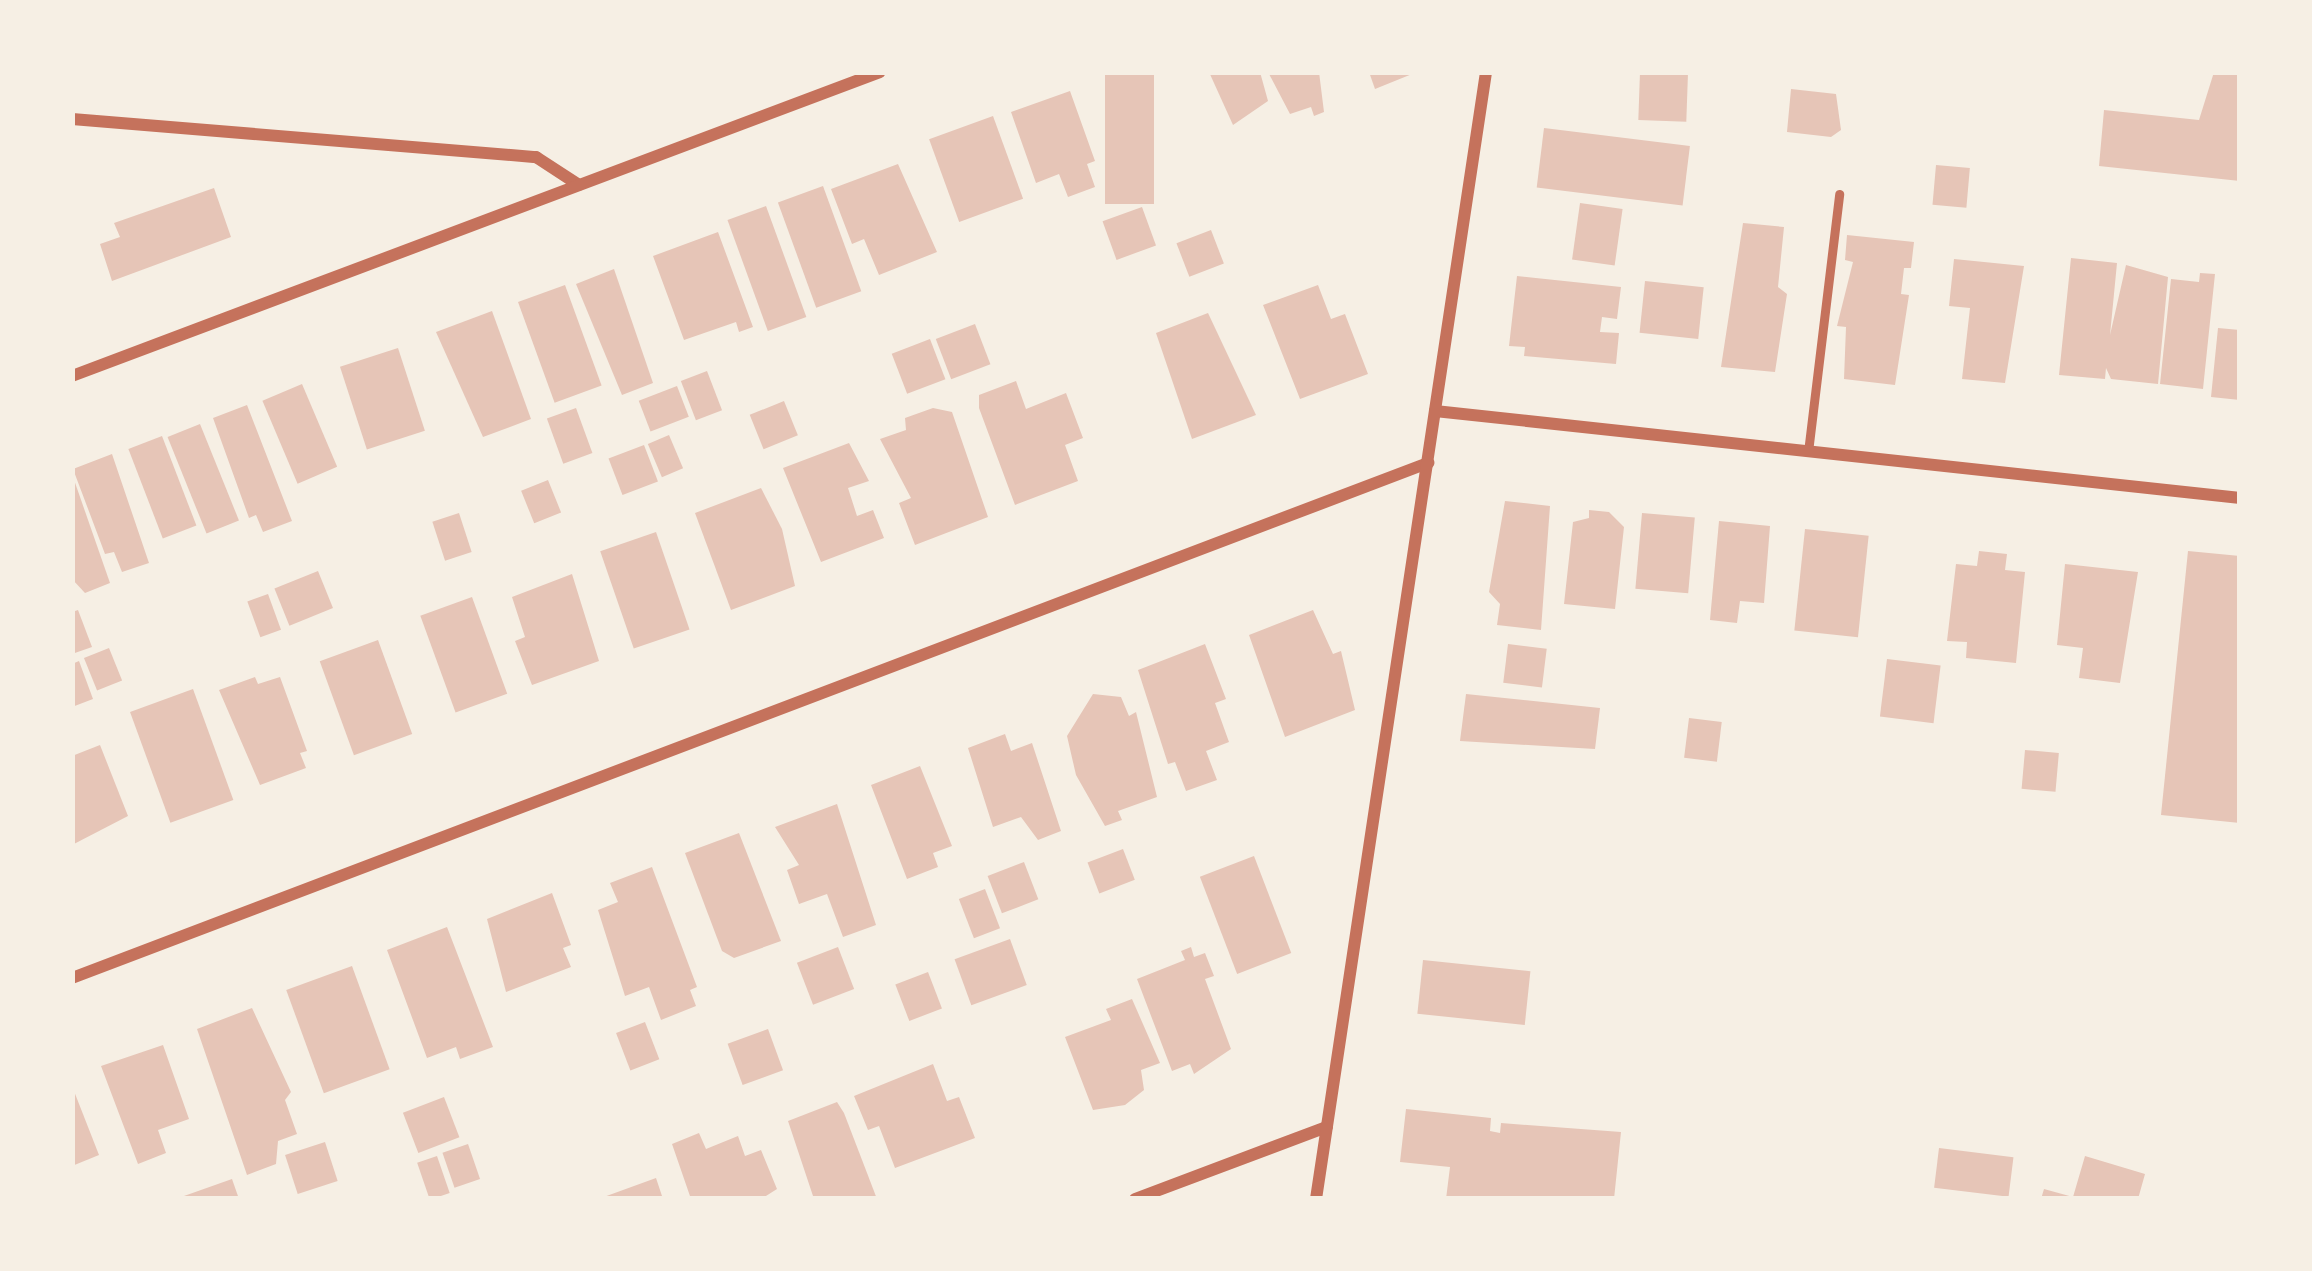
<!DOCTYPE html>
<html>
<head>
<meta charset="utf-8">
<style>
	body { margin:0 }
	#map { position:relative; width:2312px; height:1271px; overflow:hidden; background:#f6efe4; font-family:"PT Sans",sans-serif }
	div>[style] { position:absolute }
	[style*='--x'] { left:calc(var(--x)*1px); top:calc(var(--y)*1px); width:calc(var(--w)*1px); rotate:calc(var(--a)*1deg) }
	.building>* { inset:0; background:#e6c5b7; transform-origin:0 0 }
	.service>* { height:9px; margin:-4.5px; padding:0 4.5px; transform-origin:4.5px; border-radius:4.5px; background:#c5725c }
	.minor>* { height:12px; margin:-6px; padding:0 6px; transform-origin:6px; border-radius:6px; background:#c5725c }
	span { translate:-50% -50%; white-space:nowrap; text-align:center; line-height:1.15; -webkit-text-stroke:9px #f6efe4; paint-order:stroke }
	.frame { position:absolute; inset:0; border:75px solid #f6efe4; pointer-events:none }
</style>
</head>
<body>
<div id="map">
	<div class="building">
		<div style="left:1105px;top:72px;width:49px;height:132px"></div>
		<div style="clip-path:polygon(1209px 72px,1260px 72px,1268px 101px,1233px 125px)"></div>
		<div style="clip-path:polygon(1268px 72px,1319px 72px,1324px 112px,1314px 116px,1311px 107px,1290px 114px)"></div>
		<div style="clip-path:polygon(1369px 72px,1417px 72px,1375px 89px)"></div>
		<div style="left:1640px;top:72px;width:48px;height:48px;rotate:2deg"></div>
		<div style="clip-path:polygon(2214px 72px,2240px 72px,2240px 181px,2099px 166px,2104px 110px,2199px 120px)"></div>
		<div style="clip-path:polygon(1791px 89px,1836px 94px,1841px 130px,1831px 137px,1787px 132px)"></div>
		<div style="clip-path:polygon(1070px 91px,1095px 161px,1087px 164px,1095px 187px,1068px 197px,1059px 174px,1036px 183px,1011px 112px)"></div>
		<div style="left:993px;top:116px;width:88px;height:68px;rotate:70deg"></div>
		<div style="left:1544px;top:128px;width:147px;height:60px;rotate:7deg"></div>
		<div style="clip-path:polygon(898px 164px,937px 252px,879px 275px,864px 239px,852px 244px,831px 189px)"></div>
		<div style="left:1936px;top:165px;width:34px;height:40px;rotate:5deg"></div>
		<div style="left:823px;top:186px;width:112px;height:48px;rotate:70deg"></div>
		<div style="clip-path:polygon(214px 188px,231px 237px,112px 281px,100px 244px,120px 237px,114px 223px)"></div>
		<div style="left:1580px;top:203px;width:43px;height:57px;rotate:8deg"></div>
		<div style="left:766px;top:206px;width:118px;height:41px;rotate:70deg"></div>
		<div style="left:1142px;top:207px;width:41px;height:42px;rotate:70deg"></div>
		<div style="clip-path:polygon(1743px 223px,1784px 227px,1778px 287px,1787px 294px,1775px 372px,1721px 367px)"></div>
		<div style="left:1211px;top:230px;width:36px;height:37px;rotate:69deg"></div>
		<div style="clip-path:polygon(718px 232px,753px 327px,739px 332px,736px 322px,684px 340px,653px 256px)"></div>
		<div style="clip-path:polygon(1847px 235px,1914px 242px,1911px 268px,1904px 268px,1901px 294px,1909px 295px,1895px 385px,1844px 379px,1846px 327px,1837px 326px,1853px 262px,1845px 260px)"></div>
		<div style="clip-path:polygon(2071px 258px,2117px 263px,2110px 335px,2126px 265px,2168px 277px,2158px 384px,2111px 379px,2106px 368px,2105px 379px,2059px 375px)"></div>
		<div style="clip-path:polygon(1954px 259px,2024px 266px,2005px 383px,1962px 379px,1970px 308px,1949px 306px)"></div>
		<div style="clip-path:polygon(614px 269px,653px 383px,622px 395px,576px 284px)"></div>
		<div style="clip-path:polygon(2200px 273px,2215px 274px,2203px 389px,2160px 384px,2171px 279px,2199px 282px)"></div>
		<div style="clip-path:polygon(1517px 276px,1621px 287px,1617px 319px,1602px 317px,1600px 332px,1619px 333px,1616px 364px,1524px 356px,1525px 347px,1509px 346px)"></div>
		<div style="left:1645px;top:281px;width:59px;height:52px;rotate:6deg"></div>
		<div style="left:565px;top:285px;width:107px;height:50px;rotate:70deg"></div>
		<div style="clip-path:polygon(1318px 285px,1331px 319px,1345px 314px,1368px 374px,1300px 399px,1263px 305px)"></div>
		<div style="clip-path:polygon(492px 311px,531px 419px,483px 437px,436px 332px)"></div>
		<div style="clip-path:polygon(1208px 313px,1256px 415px,1192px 439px,1156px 333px)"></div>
		<div style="left:975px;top:324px;width:43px;height:42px;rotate:69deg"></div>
		<div style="clip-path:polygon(2218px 328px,2240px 330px,2240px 400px,2211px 397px)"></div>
		<div style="left:930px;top:339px;width:43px;height:41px;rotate:69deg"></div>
		<div style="left:398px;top:348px;width:87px;height:61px;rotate:72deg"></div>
		<div style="left:707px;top:371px;width:42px;height:28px;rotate:69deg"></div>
		<div style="clip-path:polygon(1016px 381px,1026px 409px,1066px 393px,1083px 438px,1065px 445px,1078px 481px,1015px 505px,979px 408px,979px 395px)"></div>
		<div style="left:302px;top:384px;width:90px;height:43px;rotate:67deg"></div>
		<div style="left:677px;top:386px;width:33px;height:41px;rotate:69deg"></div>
		<div style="left:784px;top:401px;width:37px;height:37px;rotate:68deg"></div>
		<div style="clip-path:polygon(247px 405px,292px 521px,263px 532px,256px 515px,249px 518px,213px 418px)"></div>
		<div style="left:576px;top:408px;width:48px;height:31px;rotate:70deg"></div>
		<div style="clip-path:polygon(933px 408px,952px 412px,988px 517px,915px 545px,899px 503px,911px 498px,880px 439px,906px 430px,905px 418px)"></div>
		<div style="left:200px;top:424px;width:104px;height:35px;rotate:68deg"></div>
		<div style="left:669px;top:435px;width:36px;height:23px;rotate:67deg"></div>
		<div style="left:162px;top:436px;width:96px;height:36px;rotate:69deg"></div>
		<div style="clip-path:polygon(849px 443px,869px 481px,848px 488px,857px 516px,873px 510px,884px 538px,821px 562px,783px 468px)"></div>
		<div style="left:644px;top:445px;width:39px;height:38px;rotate:69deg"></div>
		<div style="clip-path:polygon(112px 454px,149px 563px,122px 572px,114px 552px,105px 554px,73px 469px)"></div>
		<div style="clip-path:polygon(72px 474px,110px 583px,85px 593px,72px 579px)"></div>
		<div style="left:548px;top:480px;width:35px;height:29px;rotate:68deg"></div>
		<div style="clip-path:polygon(761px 488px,782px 529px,795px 586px,731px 610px,695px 513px)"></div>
		<div style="clip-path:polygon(1505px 501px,1550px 506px,1541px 630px,1497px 625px,1500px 604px,1489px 592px)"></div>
		<div style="clip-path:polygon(1589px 510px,1609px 512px,1624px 527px,1615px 609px,1564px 604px,1573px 522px,1589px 518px)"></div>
		<div style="left:459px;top:513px;width:41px;height:28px;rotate:72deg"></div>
		<div style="left:1642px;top:513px;width:53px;height:76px;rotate:5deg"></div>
		<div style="clip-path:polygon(1719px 521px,1770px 526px,1764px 603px,1740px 601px,1737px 623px,1710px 620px)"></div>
		<div style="left:1805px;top:529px;width:64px;height:102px;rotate:6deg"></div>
		<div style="left:656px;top:532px;width:103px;height:59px;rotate:71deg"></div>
		<div style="clip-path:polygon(1979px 551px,2007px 554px,2005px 570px,2025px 572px,2016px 663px,1966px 658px,1967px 642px,1947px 641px,1956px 564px,1977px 566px)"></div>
		<div style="clip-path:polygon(2188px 551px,2240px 556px,2240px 823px,2161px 815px)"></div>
		<div style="clip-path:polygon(2065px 564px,2138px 572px,2120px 683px,2079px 678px,2083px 648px,2057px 645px)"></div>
		<div style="left:318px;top:571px;width:40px;height:47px;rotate:68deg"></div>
		<div style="clip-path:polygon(572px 574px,599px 661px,532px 685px,515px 641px,525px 637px,512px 597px)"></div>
		<div style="left:268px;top:594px;width:38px;height:22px;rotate:70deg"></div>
		<div style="left:472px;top:597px;width:103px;height:55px;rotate:70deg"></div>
		<div style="clip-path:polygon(78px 610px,92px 647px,72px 654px,72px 612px)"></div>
		<div style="clip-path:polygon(1313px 610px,1333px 654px,1341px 651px,1355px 710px,1285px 737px,1249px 635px)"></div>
		<div style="left:378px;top:640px;width:100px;height:62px;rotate:70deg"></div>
		<div style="clip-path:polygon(1205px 644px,1226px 699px,1215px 703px,1229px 742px,1206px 751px,1217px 780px,1186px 791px,1175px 762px,1168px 764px,1138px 670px)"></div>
		<div style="left:1508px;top:644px;width:39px;height:39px;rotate:7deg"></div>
		<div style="left:109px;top:648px;width:35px;height:27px;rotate:68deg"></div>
		<div style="left:1887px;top:659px;width:54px;height:58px;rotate:7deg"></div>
		<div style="clip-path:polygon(79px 661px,93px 699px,72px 707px,72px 664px)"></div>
		<div style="clip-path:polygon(255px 677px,258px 684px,280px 677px,307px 751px,300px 753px,306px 768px,260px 785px,219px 690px)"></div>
		<div style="left:193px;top:689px;width:118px;height:67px;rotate:70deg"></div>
		<div style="clip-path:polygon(1093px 694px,1121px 697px,1129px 716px,1136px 712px,1157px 797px,1118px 811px,1122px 820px,1105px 826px,1076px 775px,1067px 736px)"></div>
		<div style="clip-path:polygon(1466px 694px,1600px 708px,1595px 749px,1460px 741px)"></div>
		<div style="left:1689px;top:718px;width:33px;height:40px;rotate:7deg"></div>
		<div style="clip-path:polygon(1005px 734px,1011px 751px,1032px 743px,1061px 831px,1038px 840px,1021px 817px,993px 827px,968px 748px)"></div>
		<div style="clip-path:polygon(100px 745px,128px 816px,72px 845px,72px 756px)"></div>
		<div style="left:2025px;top:750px;width:34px;height:39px;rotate:5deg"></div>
		<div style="clip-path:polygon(920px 766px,952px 846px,933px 853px,938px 867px,907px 879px,871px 785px)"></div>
		<div style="clip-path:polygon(837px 804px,876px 925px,843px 937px,827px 894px,799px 904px,787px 870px,799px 865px,775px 827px)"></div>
		<div style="clip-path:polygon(739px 833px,781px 941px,734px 958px,722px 951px,685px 853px)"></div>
		<div style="left:1123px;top:849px;width:33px;height:38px;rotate:69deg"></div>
		<div style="left:1254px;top:856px;width:104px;height:58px;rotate:69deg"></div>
		<div style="left:1024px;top:862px;width:40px;height:39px;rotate:69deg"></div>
		<div style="clip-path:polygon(652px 867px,697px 987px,690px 990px,696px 1006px,661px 1020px,649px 987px,625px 996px,598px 910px,618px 902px,610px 883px)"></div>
		<div style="left:985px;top:889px;width:42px;height:28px;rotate:69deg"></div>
		<div style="clip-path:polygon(552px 893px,571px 945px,563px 948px,571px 967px,506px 992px,487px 919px)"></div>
		<div style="clip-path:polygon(447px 927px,493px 1047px,460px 1059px,456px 1047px,427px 1058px,387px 950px)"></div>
		<div style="left:1010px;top:939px;width:49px;height:59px;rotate:70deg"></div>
		<div style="left:838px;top:947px;width:45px;height:44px;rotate:69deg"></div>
		<div style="clip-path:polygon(1191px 947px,1194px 957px,1205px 953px,1214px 976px,1205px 979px,1231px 1049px,1194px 1074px,1190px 1064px,1172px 1071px,1137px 979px,1185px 960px,1181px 951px)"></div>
		<div style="left:1423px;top:960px;width:108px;height:54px;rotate:6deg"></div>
		<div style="left:352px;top:966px;width:110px;height:70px;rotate:70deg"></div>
		<div style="left:928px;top:972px;width:39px;height:35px;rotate:69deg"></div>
		<div style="clip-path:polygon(1132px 999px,1160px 1063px,1141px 1070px,1144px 1090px,1125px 1105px,1093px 1110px,1065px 1037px,1111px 1020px,1106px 1009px)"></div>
		<div style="clip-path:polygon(252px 1008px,291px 1092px,285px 1100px,297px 1134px,278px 1141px,276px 1164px,247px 1175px,197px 1029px)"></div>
		<div style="left:645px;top:1022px;width:40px;height:31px;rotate:69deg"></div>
		<div style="left:768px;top:1029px;width:44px;height:43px;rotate:70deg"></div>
		<div style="clip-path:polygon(163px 1045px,189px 1119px,158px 1130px,166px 1153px,138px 1164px,101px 1066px)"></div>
		<div style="clip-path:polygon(933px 1064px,947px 1101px,959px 1097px,975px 1138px,895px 1168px,879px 1126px,868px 1130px,854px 1096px)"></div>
		<div style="clip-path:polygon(72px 1086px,99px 1155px,72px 1166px)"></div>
		<div style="left:444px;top:1097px;width:43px;height:44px;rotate:69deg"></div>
		<div style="clip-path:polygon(837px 1102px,844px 1113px,877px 1199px,814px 1199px,788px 1121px)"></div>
		<div style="clip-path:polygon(1406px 1109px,1491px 1118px,1490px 1131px,1500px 1133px,1501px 1123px,1621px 1132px,1614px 1199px,1446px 1199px,1450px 1167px,1400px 1162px)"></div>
		<div style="clip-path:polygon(699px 1133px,706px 1149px,738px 1136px,745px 1156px,761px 1150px,777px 1189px,761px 1199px,691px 1199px,672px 1144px)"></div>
		<div style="left:325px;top:1142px;width:41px;height:42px;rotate:72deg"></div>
		<div style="left:468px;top:1144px;width:37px;height:27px;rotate:71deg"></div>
		<div style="left:1939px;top:1148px;width:75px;height:40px;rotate:7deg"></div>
		<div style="left:437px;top:1156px;width:39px;height:21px;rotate:71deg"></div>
		<div style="clip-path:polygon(2085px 1156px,2145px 1174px,2138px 1199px,2041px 1199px,2044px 1189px,2073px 1197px)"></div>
		<div style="clip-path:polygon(656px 1178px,663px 1199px,601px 1199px,601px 1198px)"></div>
		<div style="clip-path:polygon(232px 1179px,239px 1199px,185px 1199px,184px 1196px)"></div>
	</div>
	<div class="service">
		<div style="--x:1808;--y:452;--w:260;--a:-83.1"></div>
	</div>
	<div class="minor">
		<div style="--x:72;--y:119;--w:466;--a:4.7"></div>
		<div style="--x:536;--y:157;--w:51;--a:33.1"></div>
		<div style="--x:72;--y:376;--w:863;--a:-20.62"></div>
		<div style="--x:1435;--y:411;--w:810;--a:6.17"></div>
		<div style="--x:72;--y:978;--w:1451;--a:-20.8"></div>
		<div style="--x:1135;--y:1199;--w:205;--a:-20.6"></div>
		<div style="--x:1316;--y:1199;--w:1140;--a:-81.42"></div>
	</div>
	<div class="frame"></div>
</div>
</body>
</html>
